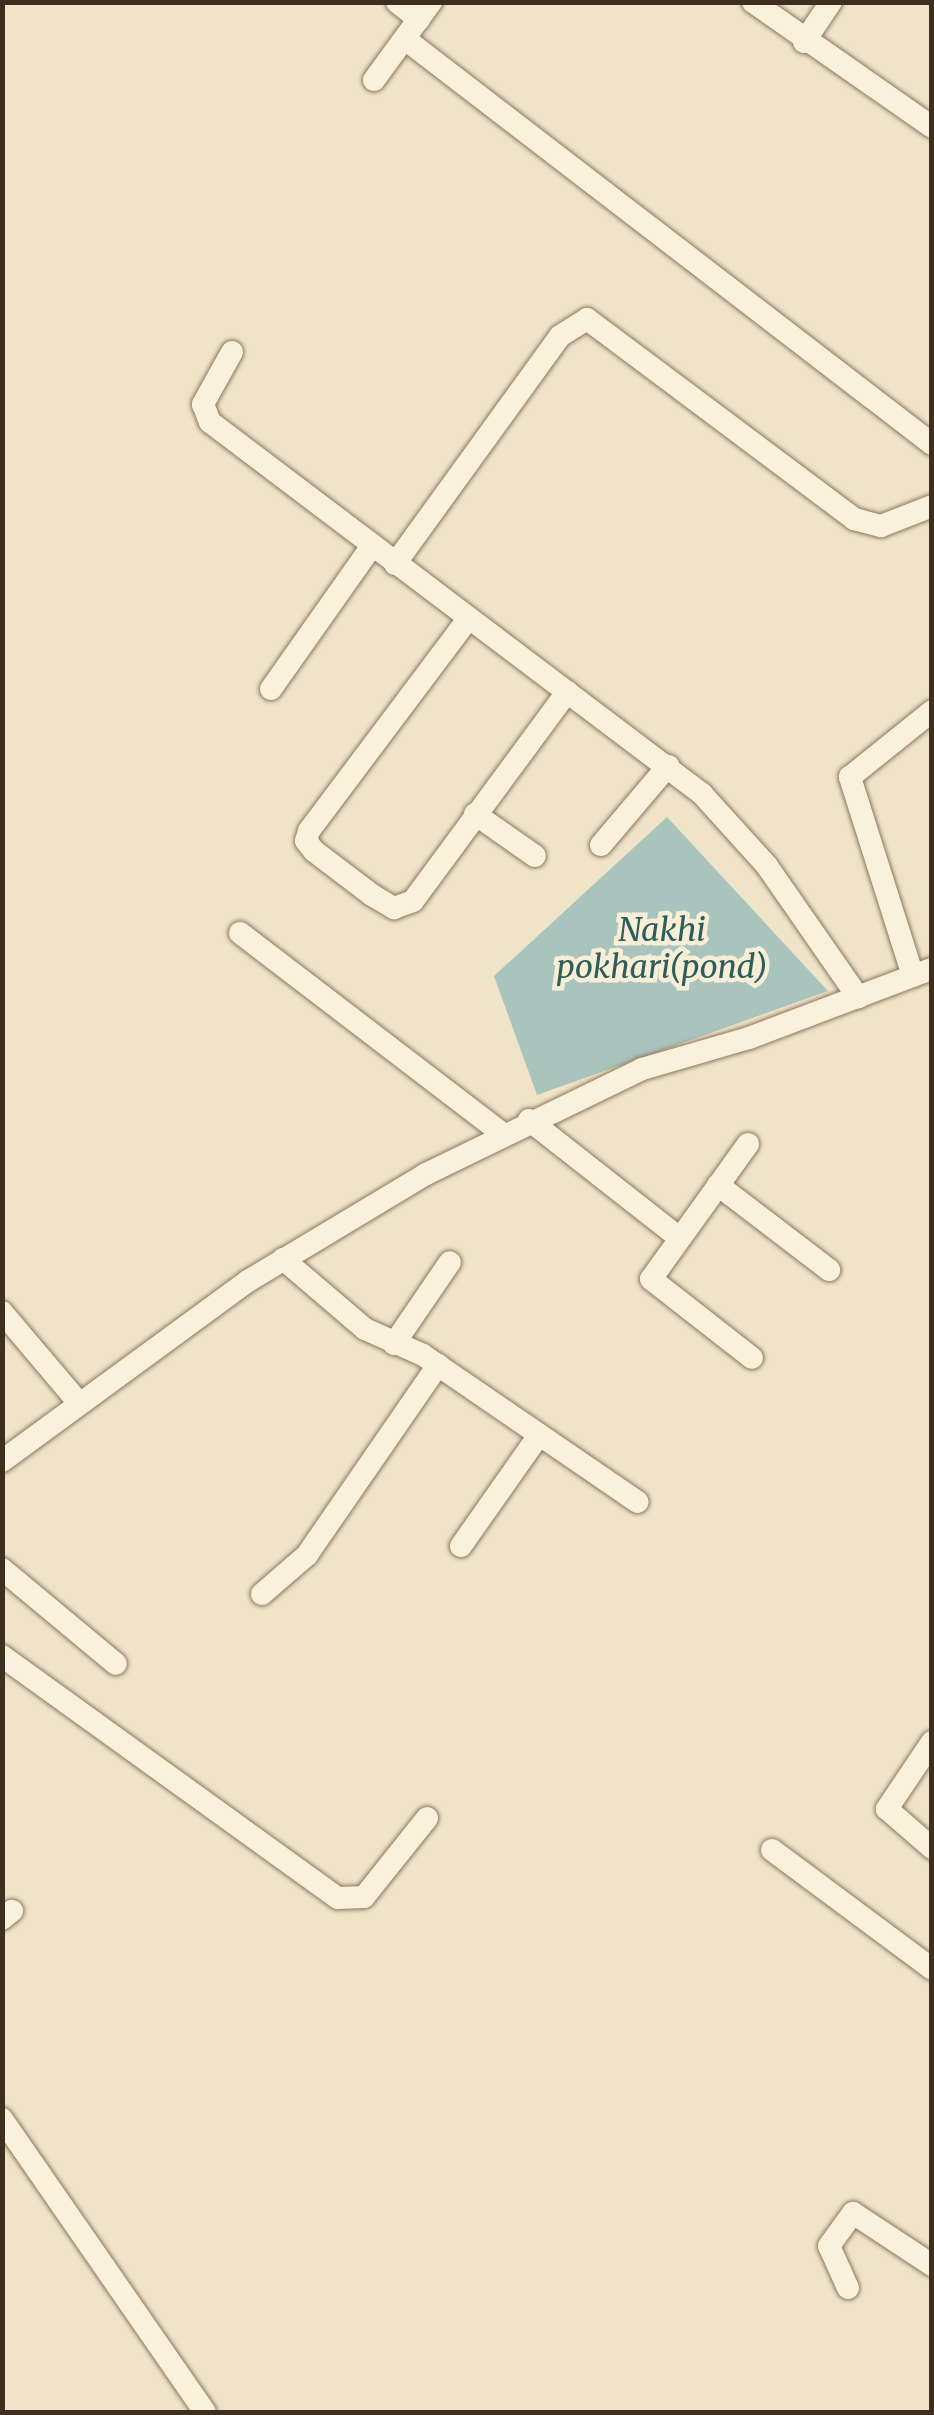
<!DOCTYPE html>
<html>
<head>
<meta charset="utf-8">
<style>
	body { margin:0 }
	#map { position:relative; width:934px; height:2415px; overflow:hidden; background:#f0e4c8; font-family:Merriweather,serif }
	div>[style] { position:absolute }
	[style*='--x'] { left:calc(var(--x)*1px); top:calc(var(--y)*1px); width:calc(var(--w)*1px); rotate:calc(var(--a)*1deg) }
	.water>* { inset:0; background:#a9c4bc }
	.roads { filter:drop-shadow(0 0 2px #8d765c) drop-shadow(0 0 2px #8d765c) }
	.minor>* { height:22px; margin:-11px; padding:0 11px; transform-origin:11px; border-radius:11px; background:#faf1dc }
	span { translate:-50% -50%; white-space:nowrap; text-align:center; line-height:1.15; -webkit-text-stroke:9px #f7eed8; paint-order:stroke }
	.water-label { font-size:32px; color:#2f5d5a; font-style:italic }
	.frame { position:absolute; inset:0; border:5px solid #3d2e20; pointer-events:none }
</style>
</head>
<body>
<div id="map">
	<div class="water">
		<div style="clip-path:polygon(667px 817px,828px 991px,537px 1095px,494px 976px)"></div>
	</div>
	<div class="roads">
		<div class="minor">
			<div style="--x:397;--y:2;--w:28;--a:38"></div>
			<div style="--x:753;--y:2;--w:218;--a:34.9"></div>
			<div style="--x:405;--y:39;--w:665;--a:37.54"></div>
			<div style="--x:804;--y:42;--w:48;--a:-56"></div>
			<div style="--x:374;--y:80;--w:97;--a:-53.8"></div>
			<div style="--x:232;--y:352;--w:60;--a:119.1"></div>
			<div style="--x:203;--y:404;--w:19;--a:69"></div>
			<div style="--x:210;--y:422;--w:617;--a:37.09"></div>
			<div style="--x:702;--y:794;--w:97;--a:47.9"></div>
			<div style="--x:767;--y:866;--w:160;--a:55.2"></div>
			<div style="--x:395;--y:564;--w:281;--a:-54.1"></div>
			<div style="--x:560;--y:336;--w:32;--a:-32"></div>
			<div style="--x:587;--y:319;--w:334;--a:36.8"></div>
			<div style="--x:854;--y:519;--w:28;--a:15"></div>
			<div style="--x:881;--y:526;--w:55;--a:-21.4"></div>
			<div style="--x:468;--y:619;--w:265;--a:126.9"></div>
			<div style="--x:309;--y:831;--w:10;--a:107"></div>
			<div style="--x:306;--y:841;--w:13;--a:51"></div>
			<div style="--x:314;--y:851;--w:73;--a:37.2"></div>
			<div style="--x:372;--y:895;--w:26;--a:31"></div>
			<div style="--x:394;--y:908;--w:20;--a:-20"></div>
			<div style="--x:413;--y:901;--w:260;--a:-53.6"></div>
			<div style="--x:271;--y:689;--w:174;--a:-54.8"></div>
			<div style="--x:475;--y:814;--w:73;--a:35"></div>
			<div style="--x:601;--y:845;--w:104;--a:-49.7"></div>
			<div style="--x:240;--y:933;--w:331;--a:37.4"></div>
			<div style="--x:913;--y:976;--w:209;--a:-107.6"></div>
			<div style="--x:850;--y:777;--w:105;--a:-38.8"></div>
			<div style="--x:529;--y:1120;--w:189;--a:38.1"></div>
			<div style="--x:748;--y:1144;--w:166;--a:125.7"></div>
			<div style="--x:651;--y:1279;--w:128;--a:38"></div>
			<div style="--x:718;--y:1185;--w:140;--a:37.4"></div>
			<div style="--x:283;--y:1259;--w:108;--a:40.5"></div>
			<div style="--x:365;--y:1329;--w:64;--a:24.1"></div>
			<div style="--x:423;--y:1355;--w:260;--a:34.4"></div>
			<div style="--x:2;--y:1312;--w:119;--a:49.8"></div>
			<div style="--x:394;--y:1344;--w:99;--a:-55.7"></div>
			<div style="--x:2;--y:1461;--w:305;--a:-36.2"></div>
			<div style="--x:248;--y:1281;--w:208;--a:-31"></div>
			<div style="--x:426;--y:1174;--w:240;--a:-25.9"></div>
			<div style="--x:642;--y:1069;--w:111;--a:-16.2"></div>
			<div style="--x:749;--y:1038;--w:196;--a:-20.7"></div>
			<div style="--x:461;--y:1546;--w:136;--a:-54.9"></div>
			<div style="--x:2;--y:1569;--w:148;--a:39.8"></div>
			<div style="--x:262;--y:1594;--w:60;--a:-40.9"></div>
			<div style="--x:307;--y:1555;--w:231;--a:-55.4"></div>
			<div style="--x:2;--y:1656;--w:414;--a:35.8"></div>
			<div style="--x:338;--y:1898;--w:26;--a:-2"></div>
			<div style="--x:364;--y:1897;--w:101;--a:-51.4"></div>
			<div style="--x:932;--y:1742;--w:81;--a:123.9"></div>
			<div style="--x:887;--y:1809;--w:60;--a:40.9"></div>
			<div style="--x:772;--y:1850;--w:199;--a:36.6"></div>
			<div style="--x:2;--y:1919;--w:13;--a:-39"></div>
			<div style="--x:2;--y:2119;--w:356;--a:55.3"></div>
			<div style="--x:848;--y:2288;--w:46;--a:-114.3"></div>
			<div style="--x:829;--y:2246;--w:41;--a:-54"></div>
			<div style="--x:853;--y:2213;--w:95;--a:33.4"></div>
		</div>
	</div>
	<div class="water-label">
		<span style="left:662px;top:949px">Nakhi<br>pokhari(pond)</span>
	</div>
	<div class="frame"></div>
</div>
</body>
</html>
